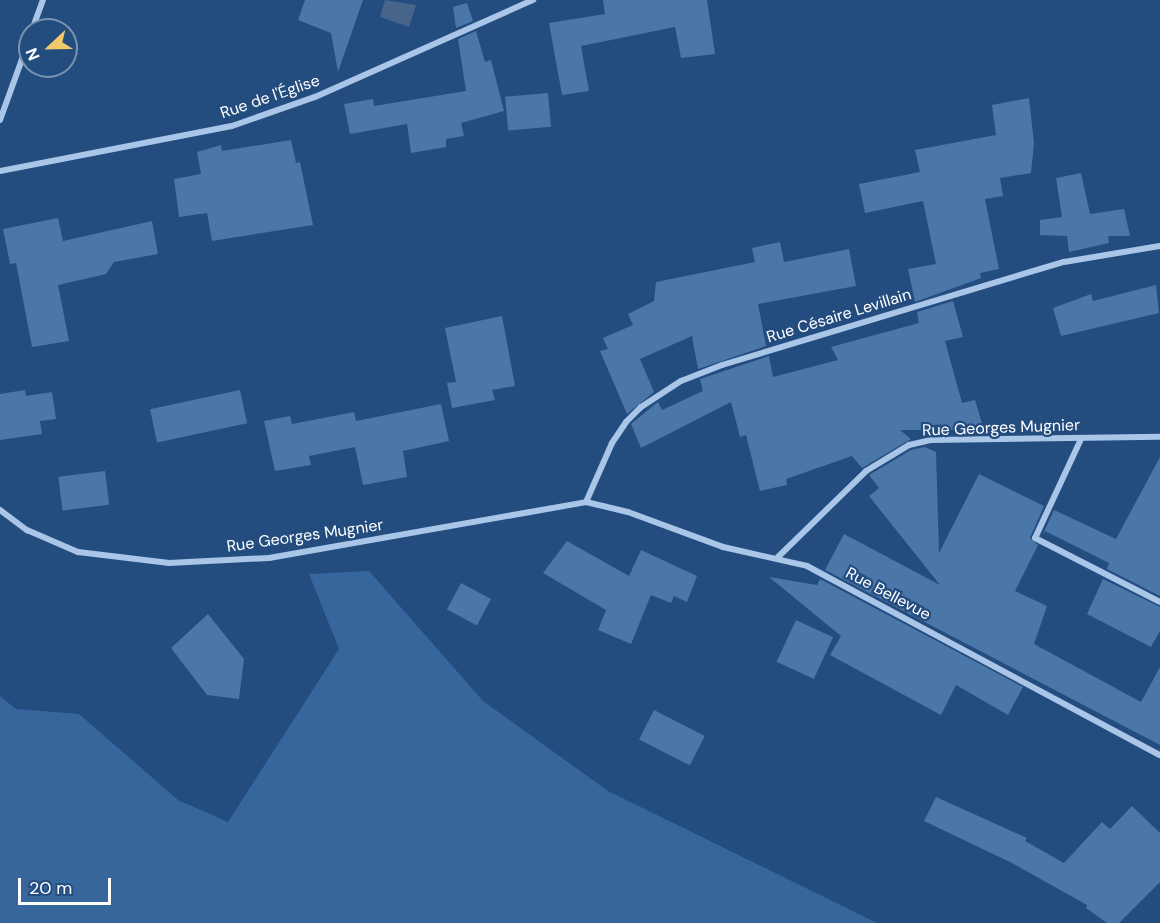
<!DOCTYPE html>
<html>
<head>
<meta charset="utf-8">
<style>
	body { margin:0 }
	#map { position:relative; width:1160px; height:923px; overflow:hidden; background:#234c7f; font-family:"DM Sans",sans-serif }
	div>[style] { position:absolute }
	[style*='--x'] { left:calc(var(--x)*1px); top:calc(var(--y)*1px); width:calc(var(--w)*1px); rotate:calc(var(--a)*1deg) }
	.green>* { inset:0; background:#37669d }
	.water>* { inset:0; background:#47658a }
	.building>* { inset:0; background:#4b76a8; transform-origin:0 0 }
	.street>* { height:6px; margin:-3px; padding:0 3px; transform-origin:3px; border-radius:3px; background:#a9c5e7 }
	span { translate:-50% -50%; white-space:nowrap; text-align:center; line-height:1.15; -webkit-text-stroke:4.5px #234c7f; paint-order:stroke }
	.street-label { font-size:16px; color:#fff }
	.north { position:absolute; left:18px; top:18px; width:60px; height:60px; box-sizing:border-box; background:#234c7f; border:2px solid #7b94b2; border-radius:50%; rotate:248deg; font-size:16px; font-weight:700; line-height:24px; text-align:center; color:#fff }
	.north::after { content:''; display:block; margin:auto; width:21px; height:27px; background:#f2c96b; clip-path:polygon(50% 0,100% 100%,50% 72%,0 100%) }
	.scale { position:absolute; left:18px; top:878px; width:93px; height:27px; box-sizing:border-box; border:3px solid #fff; border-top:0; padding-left:8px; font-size:18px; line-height:21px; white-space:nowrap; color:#fff; -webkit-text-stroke:4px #234c7f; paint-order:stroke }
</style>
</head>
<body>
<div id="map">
	<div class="green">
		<div style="clip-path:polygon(369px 571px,483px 701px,608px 791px,877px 923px,0 923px,0 696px,16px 709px,79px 714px,178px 800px,228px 822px,339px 649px,309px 574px)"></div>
	</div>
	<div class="water">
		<div style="clip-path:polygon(385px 0,416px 5px,409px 27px,380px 17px)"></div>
	</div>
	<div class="building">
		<div style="clip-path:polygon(305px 0,363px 0,338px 72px,331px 33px,298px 20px)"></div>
		<div style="clip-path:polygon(603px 0,707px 0,715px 54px,681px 58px,675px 27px,581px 46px,589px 91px,562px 95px,549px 23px,605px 14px)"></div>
		<div style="clip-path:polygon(467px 3px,473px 21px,456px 28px,453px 7px)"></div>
		<div style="clip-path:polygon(476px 31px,485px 62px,491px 60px,504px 111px,461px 123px,464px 136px,446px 139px,446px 147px,411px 153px,407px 124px,350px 134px,344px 104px,373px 99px,374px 106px,466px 91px,458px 39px)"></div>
		<div style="left:548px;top:93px;width:34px;height:43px;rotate:85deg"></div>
		<div style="clip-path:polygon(1029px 98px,1034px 143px,1031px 173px,1000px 178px,1003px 196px,985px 199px,999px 269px,980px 273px,981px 278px,915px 302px,908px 269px,936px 264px,923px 201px,865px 213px,859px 184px,920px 172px,915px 150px,996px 135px,992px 105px)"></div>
		<div style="clip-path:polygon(291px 140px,296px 163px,300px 162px,313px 225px,212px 241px,207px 213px,179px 217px,174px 179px,201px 174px,197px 152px,221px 145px,222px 151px)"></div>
		<div style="clip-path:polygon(1081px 173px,1090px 214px,1124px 209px,1130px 236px,1108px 236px,1109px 243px,1069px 252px,1067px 236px,1040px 235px,1040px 220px,1062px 217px,1056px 178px)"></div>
		<div style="clip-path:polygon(58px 218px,63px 241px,152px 221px,158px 254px,114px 262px,106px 274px,58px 285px,69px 341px,32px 347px,16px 263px,10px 264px,3px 229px)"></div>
		<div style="clip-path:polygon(780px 242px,784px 262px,849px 249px,856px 286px,758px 304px,766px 346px,698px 369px,692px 336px,640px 359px,654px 392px,627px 414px,600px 351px,608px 349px,603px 338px,633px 325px,628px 314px,654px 301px,656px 282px,755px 262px,752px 248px)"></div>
		<div style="clip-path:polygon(1156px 285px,1159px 313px,1061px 336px,1053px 308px,1091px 294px,1093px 301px)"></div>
		<div style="clip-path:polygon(953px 301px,963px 337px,945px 341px,962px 403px,975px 400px,984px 430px,900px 430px,911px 439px,862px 468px,852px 456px,786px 479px,787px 485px,760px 491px,746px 435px,740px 437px,731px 402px,641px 448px,631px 424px,658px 402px,662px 410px,703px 391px,700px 379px,769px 356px,773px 377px,838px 360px,831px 347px,919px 323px,917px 312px)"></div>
		<div style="clip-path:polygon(502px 316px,515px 386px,492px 390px,495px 400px,452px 408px,447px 383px,456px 382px,445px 328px)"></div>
		<div style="clip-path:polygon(25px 390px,26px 396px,52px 392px,56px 419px,40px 421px,42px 434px,0 440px,0 394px)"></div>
		<div style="left:240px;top:390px;width:34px;height:92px;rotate:78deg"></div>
		<div style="clip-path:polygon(441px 404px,449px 441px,403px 451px,407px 477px,363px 485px,355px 447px,309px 456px,311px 465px,275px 471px,264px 421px,290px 416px,292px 424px,354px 412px,356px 421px)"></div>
		<div style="clip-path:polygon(925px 447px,936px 452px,939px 553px,979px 474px,1044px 506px,1030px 538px,1038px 545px,1015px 591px,1047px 606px,1034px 644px,1141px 702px,1160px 667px,1160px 745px,825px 570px,844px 534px,940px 585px,869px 496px,879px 488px,869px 475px,911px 450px)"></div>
		<div style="clip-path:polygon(1160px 457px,1160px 596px,1107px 569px,1109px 563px,1045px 531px,1042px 536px,1054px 510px,1116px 539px)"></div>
		<div style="left:105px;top:471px;width:34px;height:47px;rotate:83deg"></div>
		<div style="clip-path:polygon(567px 541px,629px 576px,641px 550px,697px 576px,687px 602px,674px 596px,671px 603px,651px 595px,631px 644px,598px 630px,606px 610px,543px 573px)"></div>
		<div style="clip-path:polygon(769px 577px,817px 585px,820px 579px,1023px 687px,1008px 715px,956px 685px,941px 715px,830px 655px,841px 636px)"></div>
		<div style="clip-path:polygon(1103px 579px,1160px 607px,1160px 631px,1151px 647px,1087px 614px)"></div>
		<div style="left:461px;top:583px;width:34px;height:30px;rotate:28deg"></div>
		<div style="clip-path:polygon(208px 614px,244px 659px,239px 699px,207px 695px,171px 648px)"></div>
		<div style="left:796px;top:620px;width:41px;height:46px;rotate:25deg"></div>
		<div style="left:654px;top:710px;width:57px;height:33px;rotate:27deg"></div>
		<div style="clip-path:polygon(936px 797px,1027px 838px,1025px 841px,1064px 863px,1102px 822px,1110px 829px,1132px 806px,1160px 833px,1160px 882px,1119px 923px,1107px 923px,1086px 908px,1087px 905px,1012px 863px,924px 821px)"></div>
	</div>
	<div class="street">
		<div style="--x:32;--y:30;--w:32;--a:-70"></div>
		<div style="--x:0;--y:120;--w:88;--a:-70.1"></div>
		<div style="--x:0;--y:171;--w:236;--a:-11"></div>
		<div style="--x:232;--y:126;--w:88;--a:-19.3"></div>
		<div style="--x:315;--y:97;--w:239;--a:-24"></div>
		<div style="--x:1081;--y:439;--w:109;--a:114.9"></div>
		<div style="--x:1035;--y:538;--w:140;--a:27.1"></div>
		<div style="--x:586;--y:502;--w:64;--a:-66.2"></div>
		<div style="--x:612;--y:443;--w:25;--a:-56"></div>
		<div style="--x:626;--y:422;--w:21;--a:-45"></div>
		<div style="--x:641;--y:407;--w:48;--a:-33"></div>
		<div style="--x:681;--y:381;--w:44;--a:-21.3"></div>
		<div style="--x:722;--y:365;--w:357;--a:-16.8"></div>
		<div style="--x:1064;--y:262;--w:97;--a:-9.5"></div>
		<div style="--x:0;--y:510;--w:34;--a:37"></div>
		<div style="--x:27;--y:530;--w:56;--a:23.3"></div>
		<div style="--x:78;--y:552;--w:92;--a:6.9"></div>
		<div style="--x:169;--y:563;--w:100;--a:-2.9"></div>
		<div style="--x:269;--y:558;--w:322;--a:-10"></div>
		<div style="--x:586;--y:502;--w:43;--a:13.4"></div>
		<div style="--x:628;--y:512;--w:101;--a:20.2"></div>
		<div style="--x:723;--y:547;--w:86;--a:12.7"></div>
		<div style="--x:807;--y:566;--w:400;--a:28.2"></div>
		<div style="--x:778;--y:557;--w:123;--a:-44.3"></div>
		<div style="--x:866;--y:471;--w:50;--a:-31.2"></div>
		<div style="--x:909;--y:445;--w:23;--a:-13"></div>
		<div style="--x:931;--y:440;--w:229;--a:-0.8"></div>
	</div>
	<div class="street-label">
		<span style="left:270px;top:97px;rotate:-19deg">Rue de l'Église</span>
		<span style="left:839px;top:316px;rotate:-17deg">Rue Césaire Levillain</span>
		<span style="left:1001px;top:428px;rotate:-2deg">Rue Georges Mugnier</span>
		<span style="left:305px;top:536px;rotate:-8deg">Rue Georges Mugnier</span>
		<span style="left:888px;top:594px;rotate:28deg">Rue Bellevue</span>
	</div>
	<div class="north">N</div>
	<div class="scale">20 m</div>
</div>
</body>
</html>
